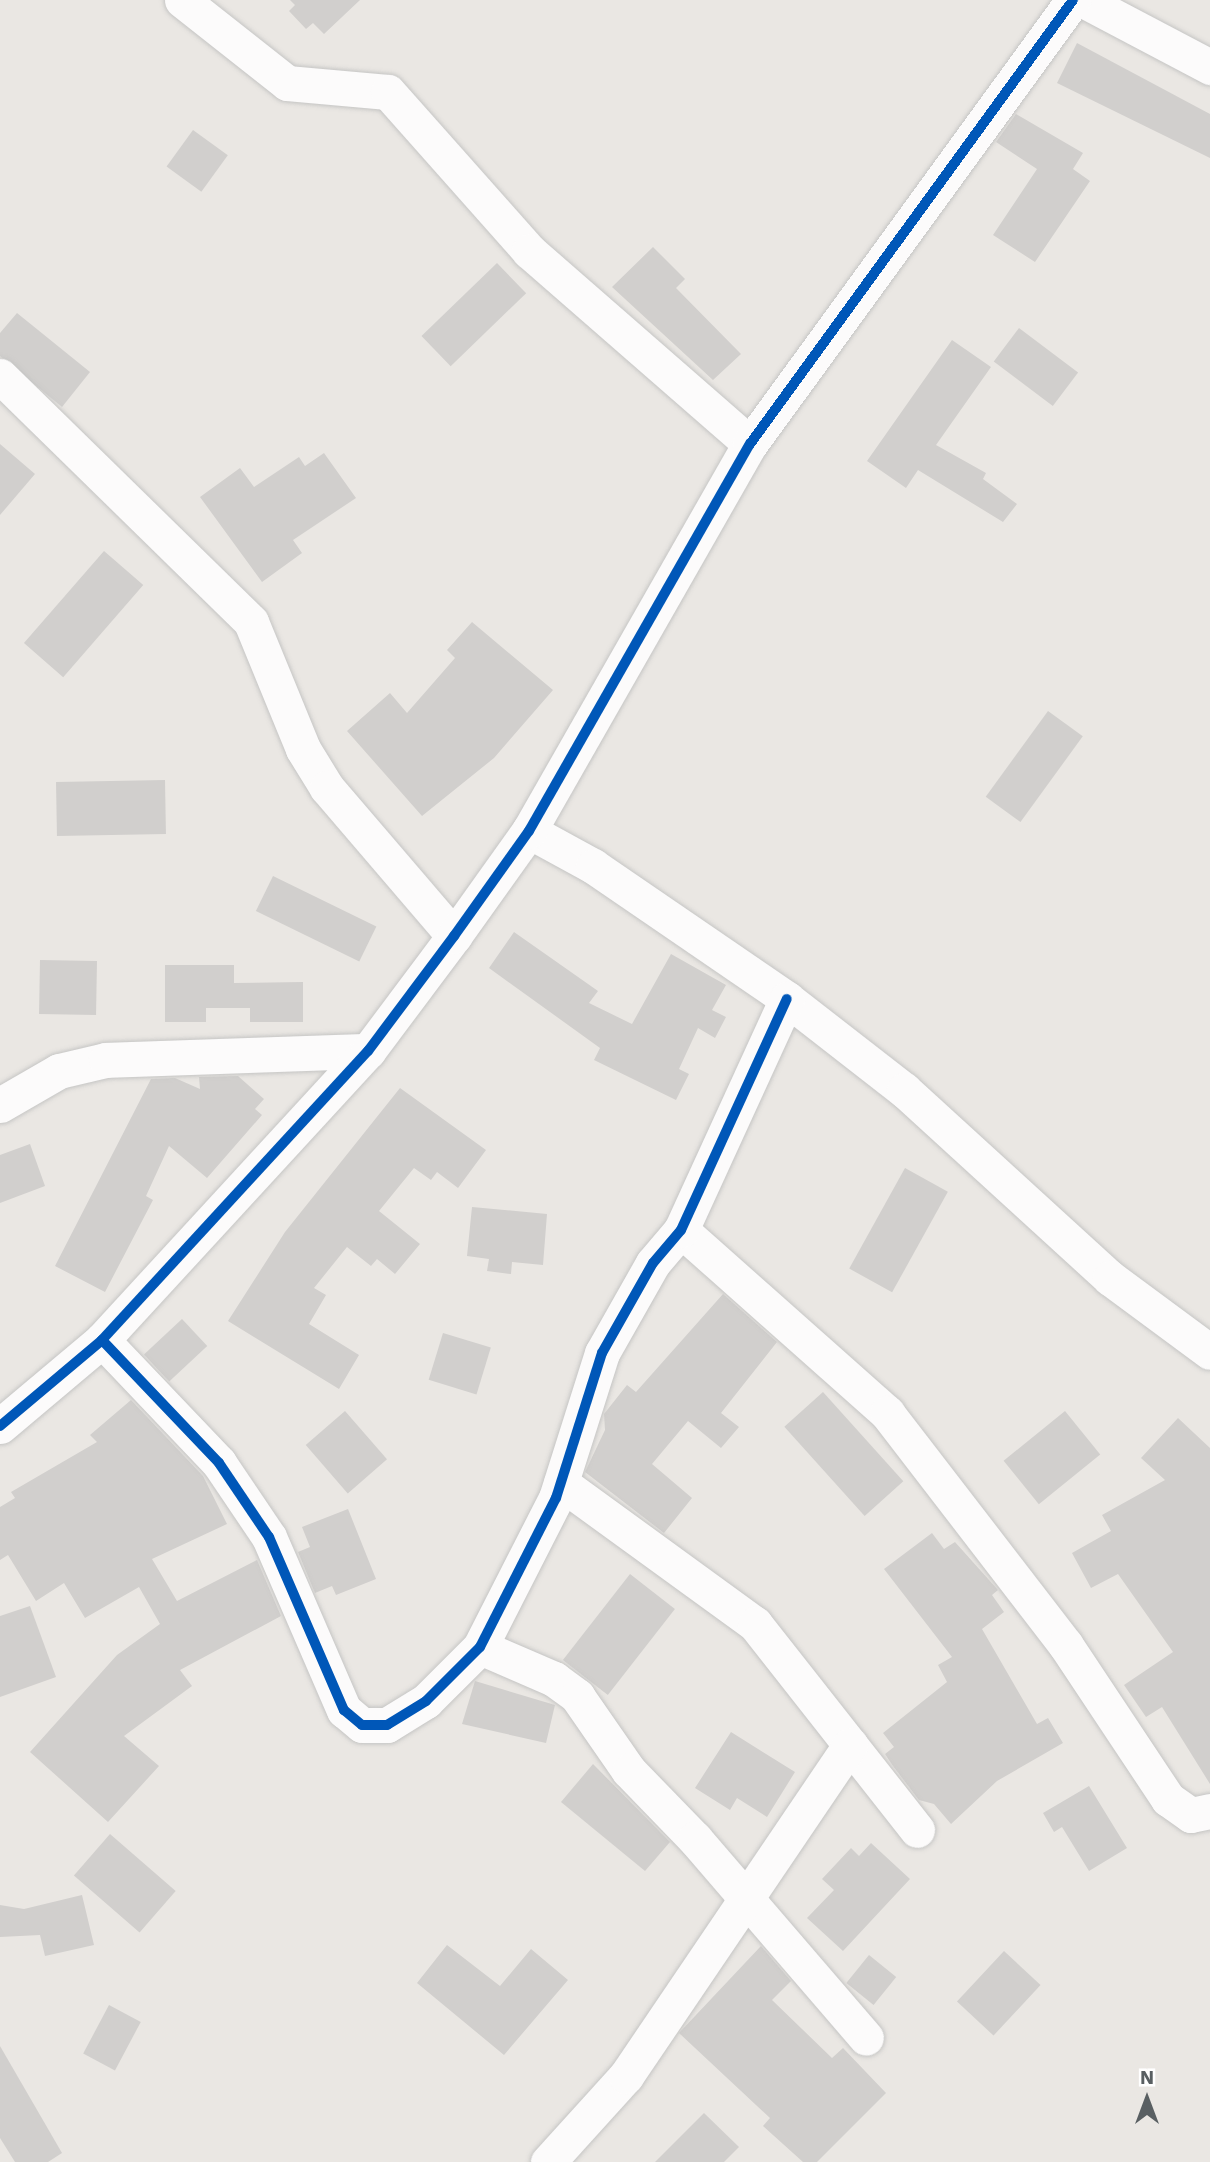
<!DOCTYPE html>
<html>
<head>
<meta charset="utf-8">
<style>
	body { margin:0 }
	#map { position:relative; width:1210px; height:2162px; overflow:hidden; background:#eae7e3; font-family:"Work Sans",sans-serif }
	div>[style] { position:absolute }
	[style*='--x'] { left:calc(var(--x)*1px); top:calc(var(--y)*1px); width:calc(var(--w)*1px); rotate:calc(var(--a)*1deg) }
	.building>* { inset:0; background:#d1cfcd; transform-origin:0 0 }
	.roads { filter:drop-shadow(0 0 2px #c5c5c4) drop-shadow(0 0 2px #c5c5c4) }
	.minor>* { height:35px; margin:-17.5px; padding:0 17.5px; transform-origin:17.5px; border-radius:17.5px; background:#fcfbfb }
	.cycleway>* { height:10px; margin:-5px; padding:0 5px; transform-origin:5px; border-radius:5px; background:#0057b8 }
	span { translate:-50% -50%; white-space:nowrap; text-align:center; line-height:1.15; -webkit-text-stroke:7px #fff; paint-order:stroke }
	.north { position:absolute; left:1112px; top:2064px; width:70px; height:70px; -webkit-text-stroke:5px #fff; paint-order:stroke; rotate:0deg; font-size:19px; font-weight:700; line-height:28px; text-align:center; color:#595f62 }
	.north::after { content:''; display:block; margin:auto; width:24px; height:32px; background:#595f62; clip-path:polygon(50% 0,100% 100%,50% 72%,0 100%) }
</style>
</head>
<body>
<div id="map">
	<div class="building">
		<div style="clip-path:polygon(290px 0,360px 0,324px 34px,313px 23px,306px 29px,289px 11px,295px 5px)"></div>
		<div style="clip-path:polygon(1077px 43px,1210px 114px,1210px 158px,1057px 83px)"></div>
		<div style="clip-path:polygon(1016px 114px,1083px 153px,1073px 169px,1090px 181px,1035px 262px,993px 235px,1037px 169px,996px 142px)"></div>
		<div style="left:193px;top:130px;width:43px;height:45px;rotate:36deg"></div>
		<div style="clip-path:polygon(653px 247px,685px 279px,676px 288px,741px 354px,713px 380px,612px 287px)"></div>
		<div style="left:497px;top:263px;width:42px;height:105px;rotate:46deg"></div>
		<div style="clip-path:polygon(17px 313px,90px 372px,62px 407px,0 356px,0 333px)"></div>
		<div style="left:1019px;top:328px;width:74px;height:42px;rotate:37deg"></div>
		<div style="clip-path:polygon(952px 340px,991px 367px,936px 445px,986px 473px,983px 479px,1017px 504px,1003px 522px,918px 470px,906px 488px,867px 461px)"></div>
		<div style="clip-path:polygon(0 444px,35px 474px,0 515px)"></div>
		<div style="clip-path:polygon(324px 453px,356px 498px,293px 540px,302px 553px,262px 582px,200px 497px,240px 468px,254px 487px,299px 457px,305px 466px)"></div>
		<div style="left:104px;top:551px;width:52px;height:122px;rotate:41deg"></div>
		<div style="clip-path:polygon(472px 622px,553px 690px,494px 758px,422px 816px,347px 731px,390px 693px,407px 713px,455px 658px,447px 650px)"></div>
		<div style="left:1048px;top:711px;width:43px;height:106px;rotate:36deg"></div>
		<div style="left:165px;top:780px;width:54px;height:109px;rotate:89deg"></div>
		<div style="left:273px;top:876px;width:115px;height:39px;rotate:26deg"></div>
		<div style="clip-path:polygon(514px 932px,598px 991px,589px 1003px,632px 1024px,671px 954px,726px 985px,712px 1010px,726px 1017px,715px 1038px,698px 1028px,679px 1069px,689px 1074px,676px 1100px,594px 1060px,600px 1048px,489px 968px)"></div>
		<div style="left:40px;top:960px;width:57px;height:54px;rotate:1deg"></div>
		<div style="clip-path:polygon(165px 965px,234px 965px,234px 983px,303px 982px,303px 1022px,250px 1022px,250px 1008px,206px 1008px,206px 1022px,165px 1022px)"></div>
		<div style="clip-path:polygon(238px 1076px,264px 1099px,255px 1109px,262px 1115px,207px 1178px,169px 1146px,146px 1196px,153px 1200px,105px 1292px,55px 1266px,151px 1079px,175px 1078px,200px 1089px,199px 1077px)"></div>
		<div style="clip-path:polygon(400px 1088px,486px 1150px,458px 1188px,437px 1172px,431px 1180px,414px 1168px,379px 1211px,420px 1244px,395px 1274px,377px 1259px,371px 1266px,347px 1247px,314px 1288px,326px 1295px,309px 1324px,359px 1355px,339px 1389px,228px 1321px,285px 1232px)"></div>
		<div style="clip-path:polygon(30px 1144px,45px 1186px,0 1203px,0 1155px)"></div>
		<div style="left:905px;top:1168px;width:49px;height:115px;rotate:29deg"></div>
		<div style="clip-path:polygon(472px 1207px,547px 1214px,543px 1265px,512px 1262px,511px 1274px,487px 1271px,489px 1259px,467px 1256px)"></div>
		<div style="clip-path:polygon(723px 1294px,777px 1342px,721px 1413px,739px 1427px,721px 1448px,688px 1421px,652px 1464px,692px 1498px,664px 1533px,585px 1472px,605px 1430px,604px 1414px,627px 1385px,636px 1392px)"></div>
		<div style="left:182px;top:1319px;width:37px;height:52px;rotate:47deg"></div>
		<div style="left:443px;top:1333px;width:50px;height:49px;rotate:17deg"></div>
		<div style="left:823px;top:1392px;width:120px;height:52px;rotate:48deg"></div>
		<div style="clip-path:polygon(131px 1400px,203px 1476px,227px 1524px,152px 1559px,177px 1601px,257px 1560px,281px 1616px,180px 1670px,192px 1686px,124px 1736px,159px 1766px,108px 1822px,30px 1752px,117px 1655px,160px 1624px,139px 1587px,85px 1618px,64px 1583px,36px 1601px,8px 1555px,0 1560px,0 1507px,15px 1498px,11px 1492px,97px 1442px,90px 1435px)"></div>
		<div style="left:345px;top:1411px;width:64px;height:52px;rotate:49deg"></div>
		<div style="left:1065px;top:1411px;width:56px;height:79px;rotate:51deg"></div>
		<div style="clip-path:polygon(1178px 1418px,1210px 1448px,1210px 1784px,1162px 1707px,1146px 1717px,1124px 1685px,1173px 1652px,1118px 1574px,1091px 1588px,1072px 1553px,1111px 1531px,1102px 1515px,1165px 1480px,1141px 1458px)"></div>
		<div style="clip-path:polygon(348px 1509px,376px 1579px,336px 1595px,332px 1586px,315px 1593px,298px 1552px,310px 1547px,302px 1527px)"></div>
		<div style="clip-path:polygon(932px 1533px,944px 1549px,955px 1542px,998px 1590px,992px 1595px,1004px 1612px,982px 1629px,1037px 1724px,1048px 1718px,1063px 1743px,997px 1781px,951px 1824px,934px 1804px,919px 1800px,893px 1766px,885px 1754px,894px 1747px,883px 1733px,947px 1682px,938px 1665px,952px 1657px,884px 1569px)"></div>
		<div style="left:630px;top:1574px;width:57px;height:109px;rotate:38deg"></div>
		<div style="clip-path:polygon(30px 1606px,56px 1677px,0 1697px,0 1616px)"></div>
		<div style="clip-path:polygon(475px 1681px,555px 1705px,546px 1743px,462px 1724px)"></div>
		<div style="clip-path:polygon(731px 1732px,795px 1772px,767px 1817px,737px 1798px,730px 1810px,695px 1788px)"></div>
		<div style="clip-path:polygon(593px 1764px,670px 1842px,645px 1871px,561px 1802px)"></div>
		<div style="clip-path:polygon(1089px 1786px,1127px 1848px,1089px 1871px,1062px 1827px,1054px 1832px,1043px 1813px)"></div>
		<div style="left:110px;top:1834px;width:87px;height:55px;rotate:41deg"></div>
		<div style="clip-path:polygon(871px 1843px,910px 1879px,843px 1951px,807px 1918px,834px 1890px,822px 1879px,851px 1848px,859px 1856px)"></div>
		<div style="clip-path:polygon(82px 1895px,94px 1945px,45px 1956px,40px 1935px,0 1937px,0 1905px,24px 1909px)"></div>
		<div style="clip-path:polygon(447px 1945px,500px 1986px,531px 1949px,568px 1980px,504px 2055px,417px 1983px)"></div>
		<div style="clip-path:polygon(761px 1946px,791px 1981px,772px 2000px,832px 2058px,843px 2048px,886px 2093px,817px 2162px,803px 2162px,763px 2126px,770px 2118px,679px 2033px)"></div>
		<div style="left:1004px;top:1951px;width:50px;height:69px;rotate:43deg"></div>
		<div style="left:869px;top:1955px;width:35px;height:36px;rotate:39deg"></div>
		<div style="left:109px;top:2005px;width:36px;height:55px;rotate:28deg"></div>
		<div style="clip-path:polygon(0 2046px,62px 2153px,48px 2162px,15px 2162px,0 2138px)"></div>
		<div style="clip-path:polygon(704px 2113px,739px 2147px,724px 2162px,655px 2162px)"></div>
	</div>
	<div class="roads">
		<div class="minor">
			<div style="--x:182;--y:0;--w:134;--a:38.3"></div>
			<div style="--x:287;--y:83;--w:101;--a:5.1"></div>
			<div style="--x:388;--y:92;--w:213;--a:48.4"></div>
			<div style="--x:529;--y:251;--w:293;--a:41.1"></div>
			<div style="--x:1083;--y:0;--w:144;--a:27.8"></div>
			<div style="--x:0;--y:376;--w:351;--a:44.4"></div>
			<div style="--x:251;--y:622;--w:137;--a:67.7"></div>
			<div style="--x:303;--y:749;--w:46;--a:58.4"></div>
			<div style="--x:327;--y:788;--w:195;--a:49.4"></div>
			<div style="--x:529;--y:831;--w:73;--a:28.7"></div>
			<div style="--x:593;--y:866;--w:235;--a:34.4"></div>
			<div style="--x:787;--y:999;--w:148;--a:37.9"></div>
			<div style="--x:904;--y:1090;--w:279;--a:42.4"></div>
			<div style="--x:1110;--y:1278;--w:124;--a:36.5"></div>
			<div style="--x:0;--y:1105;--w:68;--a:-30"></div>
			<div style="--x:59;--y:1071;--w:48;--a:-13.2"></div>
			<div style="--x:106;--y:1060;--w:262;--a:-2"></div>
			<div style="--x:681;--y:1230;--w:276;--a:41.6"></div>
			<div style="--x:887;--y:1413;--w:292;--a:52.4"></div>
			<div style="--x:1065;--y:1644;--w:186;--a:56.4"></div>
			<div style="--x:1168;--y:1799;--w:28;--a:35"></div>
			<div style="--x:1191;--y:1815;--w:19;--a:-12"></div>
			<div style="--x:102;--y:1340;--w:170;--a:46.4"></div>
			<div style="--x:219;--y:1463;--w:89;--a:56"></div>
			<div style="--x:269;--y:1537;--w:189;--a:66.6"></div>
			<div style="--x:344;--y:1710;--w:23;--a:40"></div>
			<div style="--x:362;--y:1725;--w:25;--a:0"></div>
			<div style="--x:387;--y:1725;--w:46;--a:-31.6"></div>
			<div style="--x:426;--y:1701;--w:76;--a:-45"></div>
			<div style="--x:480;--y:1647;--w:167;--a:-63"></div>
			<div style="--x:556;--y:1498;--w:152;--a:-72.4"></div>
			<div style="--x:602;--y:1353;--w:103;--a:-60.5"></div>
			<div style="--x:653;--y:1263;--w:43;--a:-49.7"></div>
			<div style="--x:681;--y:1230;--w:254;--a:-65.4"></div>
			<div style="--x:0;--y:1426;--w:133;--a:-40.1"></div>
			<div style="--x:102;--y:1340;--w:393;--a:-47.4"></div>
			<div style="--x:368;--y:1051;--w:144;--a:-53.2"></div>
			<div style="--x:454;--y:936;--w:129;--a:-54.5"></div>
			<div style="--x:529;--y:831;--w:446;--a:-60.3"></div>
			<div style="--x:750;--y:444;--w:549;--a:-53.96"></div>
			<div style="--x:561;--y:1483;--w:240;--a:36"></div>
			<div style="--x:755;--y:1624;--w:262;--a:51.8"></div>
			<div style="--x:480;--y:1647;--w:81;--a:23.4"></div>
			<div style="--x:554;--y:1679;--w:29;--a:36"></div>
			<div style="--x:577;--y:1696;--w:91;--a:55.3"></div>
			<div style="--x:629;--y:1771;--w:95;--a:45.9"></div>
			<div style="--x:695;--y:1839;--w:262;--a:49.3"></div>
			<div style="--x:548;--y:2162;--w:116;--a:-47.8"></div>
			<div style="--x:626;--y:2076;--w:400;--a:-55.9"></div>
		</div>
	</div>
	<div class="cycleway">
		<div style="--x:102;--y:1340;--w:170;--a:46.4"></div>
		<div style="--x:219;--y:1463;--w:89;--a:56"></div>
		<div style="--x:269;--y:1537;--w:189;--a:66.6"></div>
		<div style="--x:344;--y:1710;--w:23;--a:40"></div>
		<div style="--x:362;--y:1725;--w:25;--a:0"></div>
		<div style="--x:387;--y:1725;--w:46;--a:-31.6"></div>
		<div style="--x:426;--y:1701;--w:76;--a:-45"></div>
		<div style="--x:480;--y:1647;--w:167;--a:-63"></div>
		<div style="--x:556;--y:1498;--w:152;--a:-72.4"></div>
		<div style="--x:602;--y:1353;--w:103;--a:-60.5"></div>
		<div style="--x:653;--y:1263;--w:43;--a:-49.7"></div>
		<div style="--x:681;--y:1230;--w:254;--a:-65.4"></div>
		<div style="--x:0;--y:1426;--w:133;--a:-40.1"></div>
		<div style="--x:102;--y:1340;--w:393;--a:-47.4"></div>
		<div style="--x:368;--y:1051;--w:144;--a:-53.2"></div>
		<div style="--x:454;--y:936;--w:129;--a:-54.5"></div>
		<div style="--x:529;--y:831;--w:446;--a:-60.3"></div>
		<div style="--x:750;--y:444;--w:549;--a:-53.96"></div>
	</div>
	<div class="north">N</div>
</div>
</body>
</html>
